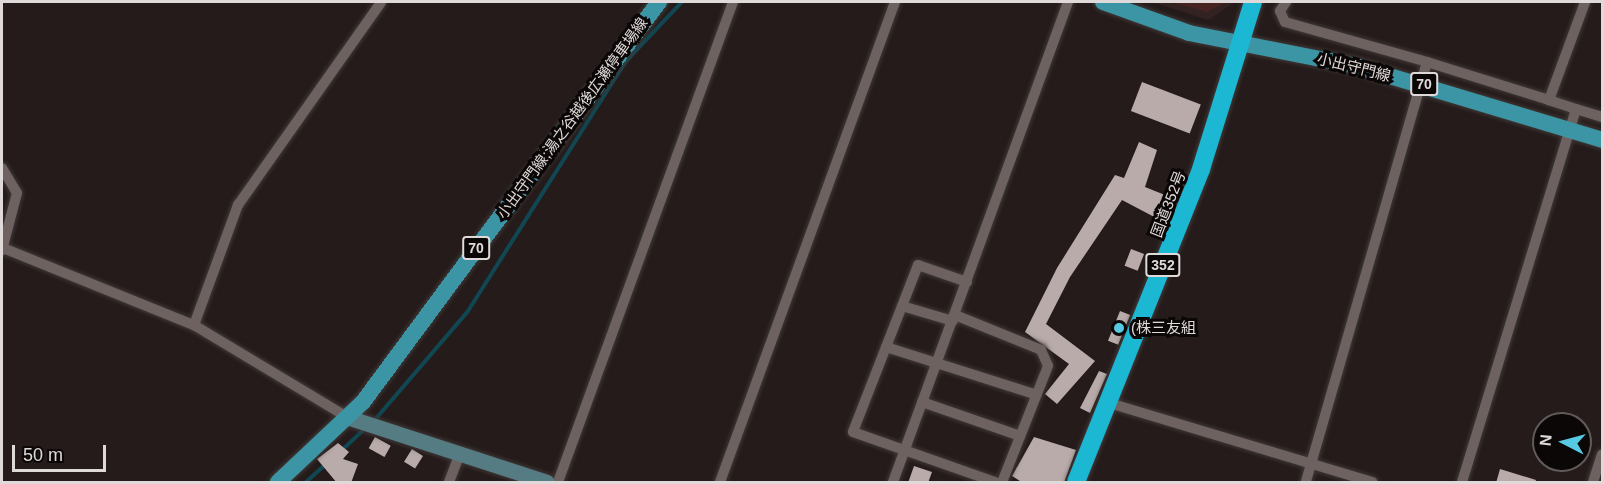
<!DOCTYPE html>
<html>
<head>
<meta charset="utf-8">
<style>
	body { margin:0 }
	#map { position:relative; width:1604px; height:484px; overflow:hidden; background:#241b1a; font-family:Arial,"Noto Sans JP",sans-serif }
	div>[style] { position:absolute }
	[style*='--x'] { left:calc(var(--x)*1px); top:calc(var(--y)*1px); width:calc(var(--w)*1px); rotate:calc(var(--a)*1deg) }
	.built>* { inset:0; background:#322221 }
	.green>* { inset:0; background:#472422 }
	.stream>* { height:4px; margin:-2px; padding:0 2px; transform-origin:2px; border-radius:2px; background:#104752 }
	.building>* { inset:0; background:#b8abaa; transform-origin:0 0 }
	.roads { filter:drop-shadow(0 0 2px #403938) drop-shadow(0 0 2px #403938) }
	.street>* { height:10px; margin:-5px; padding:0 5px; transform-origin:5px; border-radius:5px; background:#6e6261 }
	.secondary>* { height:15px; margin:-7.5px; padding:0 7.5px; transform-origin:7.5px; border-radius:7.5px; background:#557c83 }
	.primary>* { height:16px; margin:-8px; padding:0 8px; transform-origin:8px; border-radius:8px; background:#3c95a5 }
	.highway>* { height:18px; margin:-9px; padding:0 9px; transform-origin:9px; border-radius:9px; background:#1bb7d3 }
	.dots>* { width:16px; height:16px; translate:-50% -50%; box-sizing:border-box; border:3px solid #0a0706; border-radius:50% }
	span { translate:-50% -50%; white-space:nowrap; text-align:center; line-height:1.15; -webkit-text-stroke:6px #0a0706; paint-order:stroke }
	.shield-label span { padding:2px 4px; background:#0a0706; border:2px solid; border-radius:4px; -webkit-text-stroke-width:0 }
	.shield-label { font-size:14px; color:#e0d9d9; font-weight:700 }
	.street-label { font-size:15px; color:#e0d9d9 }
	.poi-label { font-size:15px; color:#e0d9d9 }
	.left { translate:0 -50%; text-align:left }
	.frame { position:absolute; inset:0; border:3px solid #e0d9d9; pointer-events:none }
	.north { position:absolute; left:1532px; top:412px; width:60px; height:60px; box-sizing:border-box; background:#0a0706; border:2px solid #605b5a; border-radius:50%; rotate:276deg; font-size:16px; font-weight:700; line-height:24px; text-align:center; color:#e0d9d9 }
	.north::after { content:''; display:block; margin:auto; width:21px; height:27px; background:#57c9e2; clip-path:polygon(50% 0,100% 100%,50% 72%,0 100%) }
	.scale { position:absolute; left:12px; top:445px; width:94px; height:27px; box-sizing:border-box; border:3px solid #e0d9d9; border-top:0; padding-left:8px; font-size:18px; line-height:21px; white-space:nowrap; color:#e0d9d9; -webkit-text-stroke:4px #0a0706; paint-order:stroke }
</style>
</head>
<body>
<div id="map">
	<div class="built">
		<div style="clip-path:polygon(1152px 2px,1235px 2px,1208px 20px)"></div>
	</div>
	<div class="green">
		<div style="clip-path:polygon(1172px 2px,1226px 2px,1207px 12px)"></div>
	</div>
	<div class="stream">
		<div style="--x:373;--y:422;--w:146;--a:-49.4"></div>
		<div style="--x:468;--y:311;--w:296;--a:-57.7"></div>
		<div style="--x:626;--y:61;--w:81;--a:-46.5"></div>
		<div style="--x:342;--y:450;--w:34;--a:-43"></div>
		<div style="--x:306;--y:482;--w:28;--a:-42"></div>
	</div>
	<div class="building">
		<div style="left:1142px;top:82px;width:63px;height:31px;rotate:21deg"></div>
		<div style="clip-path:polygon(1139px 142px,1157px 150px,1145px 187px,1170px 197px,1160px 220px,1122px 200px,1070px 277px,1046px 324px,1095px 361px,1057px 404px,1045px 394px,1069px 364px,1025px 332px,1057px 268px,1115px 175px,1124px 178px)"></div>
		<div style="left:1131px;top:249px;width:14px;height:18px;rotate:21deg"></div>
		<div style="left:1120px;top:311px;width:11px;height:32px;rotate:22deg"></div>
		<div style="clip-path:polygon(1099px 371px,1107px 374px,1090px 413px,1080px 408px)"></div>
		<div style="left:375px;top:437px;width:18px;height:13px;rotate:29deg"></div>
		<div style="clip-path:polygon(1034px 437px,1076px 450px,1064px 483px,1023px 483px,1012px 476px)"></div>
		<div style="clip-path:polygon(338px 443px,349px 452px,343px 459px,358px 464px,351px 483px,337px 483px,317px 459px)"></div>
		<div style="left:412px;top:449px;width:13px;height:15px;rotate:32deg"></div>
		<div style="clip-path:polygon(914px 466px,932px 472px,928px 483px,908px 483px)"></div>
		<div style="clip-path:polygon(1500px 469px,1536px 480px,1535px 483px,1496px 483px)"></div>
	</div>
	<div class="roads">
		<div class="street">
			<div style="--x:1286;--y:2;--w:11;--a:124"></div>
			<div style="--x:1280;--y:11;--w:12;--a:66"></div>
			<div style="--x:1285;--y:22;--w:148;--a:15.7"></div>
			<div style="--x:1427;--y:62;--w:437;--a:106.1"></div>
			<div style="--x:1427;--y:62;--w:128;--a:17.3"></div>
			<div style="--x:1576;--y:109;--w:27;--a:17"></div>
			<div style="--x:2;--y:168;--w:29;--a:59"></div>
			<div style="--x:17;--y:193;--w:59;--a:104.7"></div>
			<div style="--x:3;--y:248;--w:206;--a:22"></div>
			<div style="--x:194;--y:325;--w:179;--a:31"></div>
			<div style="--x:967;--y:282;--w:52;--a:-160.9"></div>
			<div style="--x:918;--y:265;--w:179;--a:111.3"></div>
			<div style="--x:853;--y:432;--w:151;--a:19.4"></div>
			<div style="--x:902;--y:306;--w:53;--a:16.4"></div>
			<div style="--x:955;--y:315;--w:93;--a:22.1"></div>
			<div style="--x:1041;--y:350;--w:17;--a:66"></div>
			<div style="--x:1048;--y:366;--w:125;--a:111.6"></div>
			<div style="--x:194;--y:325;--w:128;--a:-69.9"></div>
			<div style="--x:238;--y:205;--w:248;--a:-54.8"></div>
			<div style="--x:886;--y:347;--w:158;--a:17.6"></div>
			<div style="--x:922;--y:402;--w:104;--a:19.1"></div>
			<div style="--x:1109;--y:403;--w:275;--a:16.7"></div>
			<div style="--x:449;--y:482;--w:31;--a:-69"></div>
			<div style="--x:558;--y:482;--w:511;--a:-69.97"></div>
			<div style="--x:720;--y:482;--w:511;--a:-69.97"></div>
			<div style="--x:893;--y:482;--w:511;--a:-69.97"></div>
			<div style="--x:1462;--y:482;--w:390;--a:-73"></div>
			<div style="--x:1576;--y:109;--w:28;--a:-162"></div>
			<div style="--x:1549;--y:100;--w:104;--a:-69.8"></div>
			<div style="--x:1593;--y:482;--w:29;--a:-72"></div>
		</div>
		<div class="secondary">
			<div style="--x:347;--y:417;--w:210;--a:18"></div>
		</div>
		<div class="primary">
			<div style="--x:1103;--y:2;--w:91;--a:19.8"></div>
			<div style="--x:1189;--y:33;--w:170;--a:11.2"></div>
			<div style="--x:1356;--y:66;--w:257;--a:16.7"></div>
			<div style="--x:278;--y:482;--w:117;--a:-43.3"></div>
			<div style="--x:363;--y:402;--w:498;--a:-53.5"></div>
		</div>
		<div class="highway">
			<div style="--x:1076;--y:482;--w:337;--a:-68.2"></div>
			<div style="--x:1201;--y:169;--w:175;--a:-72.7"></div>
		</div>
	</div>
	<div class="dots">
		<div style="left:1119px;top:328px;background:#57c9e2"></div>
	</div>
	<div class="shield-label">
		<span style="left:1424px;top:84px">70</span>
		<span style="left:476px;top:248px">70</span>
		<span style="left:1163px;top:265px">352</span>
	</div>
	<div class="street-label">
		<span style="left:1354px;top:67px;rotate:14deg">小出守門線</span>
		<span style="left:572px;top:118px;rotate:-54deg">小出守門線;湯之谷越後広瀬停車場線</span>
		<span style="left:1168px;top:204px;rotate:-69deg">国道352号</span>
	</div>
	<div class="poi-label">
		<span class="left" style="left:1131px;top:328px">(株三友組</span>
	</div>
	<div class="frame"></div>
	<div class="north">N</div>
	<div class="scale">50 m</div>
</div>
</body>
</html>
